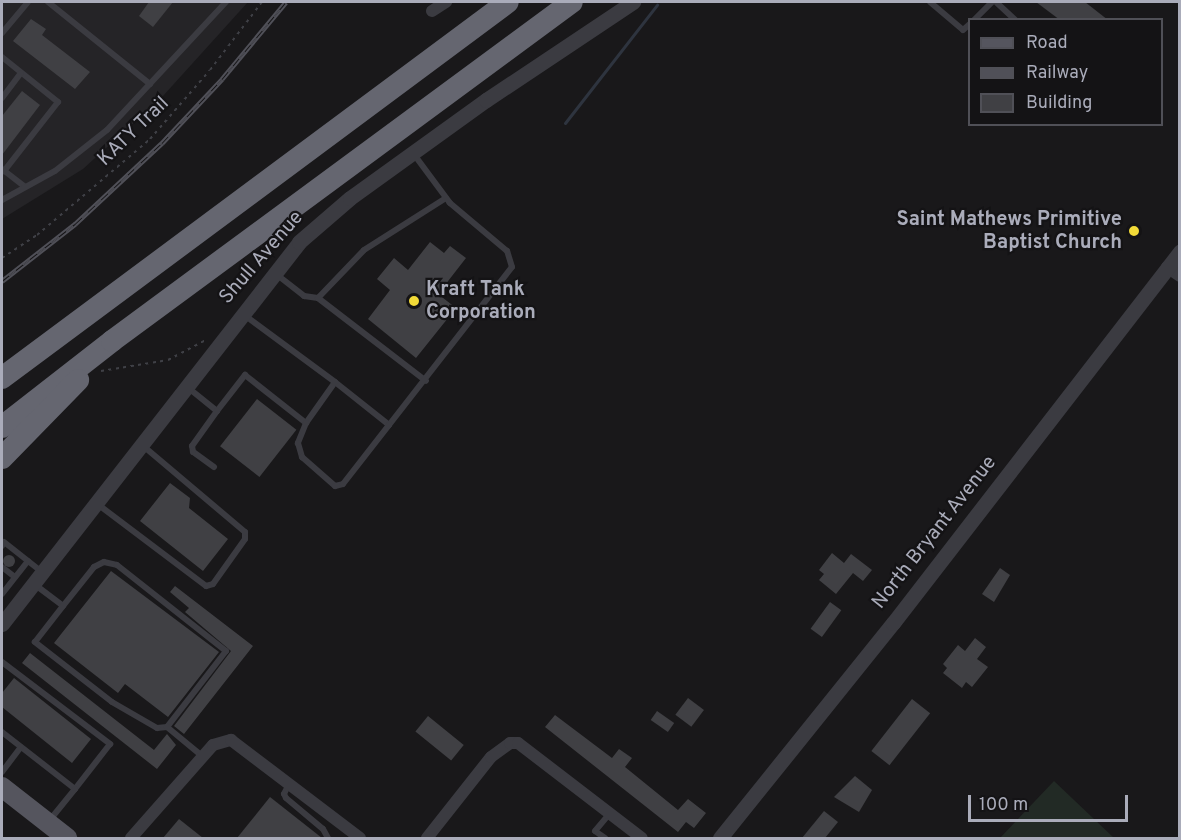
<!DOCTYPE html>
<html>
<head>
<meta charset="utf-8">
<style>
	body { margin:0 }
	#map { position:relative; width:1181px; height:840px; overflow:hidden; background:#19181a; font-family:Overpass,sans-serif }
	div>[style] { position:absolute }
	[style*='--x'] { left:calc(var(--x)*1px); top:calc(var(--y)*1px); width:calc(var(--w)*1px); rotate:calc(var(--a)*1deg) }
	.built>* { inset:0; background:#252427 }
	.green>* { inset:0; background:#222a25 }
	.stream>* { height:3px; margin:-1.5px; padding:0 1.5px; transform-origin:1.5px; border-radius:1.5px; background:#2e343f }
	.building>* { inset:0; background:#404044; transform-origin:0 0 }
	.round { border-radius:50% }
	.path>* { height:2px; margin-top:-1px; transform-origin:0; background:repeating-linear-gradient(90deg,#3f4046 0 3px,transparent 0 7.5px) }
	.service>* { height:6px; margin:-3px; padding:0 3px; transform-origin:3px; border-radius:3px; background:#3b3b41 }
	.minor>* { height:12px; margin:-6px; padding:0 6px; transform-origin:6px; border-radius:6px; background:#3b3b41 }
	.tertiary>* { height:15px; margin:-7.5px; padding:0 7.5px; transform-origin:7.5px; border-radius:7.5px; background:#3b3b41 }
	.primary>* { height:20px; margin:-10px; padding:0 10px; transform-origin:10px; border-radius:10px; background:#55555e }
	.motorway>* { height:22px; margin:-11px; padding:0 11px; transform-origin:11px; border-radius:11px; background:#656670 }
	.rail>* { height:5px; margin-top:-2.5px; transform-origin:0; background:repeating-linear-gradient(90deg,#141315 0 9px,#505058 0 18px); box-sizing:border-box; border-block:2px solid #505058 }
	.dots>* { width:16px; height:16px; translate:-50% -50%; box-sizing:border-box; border:3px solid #141315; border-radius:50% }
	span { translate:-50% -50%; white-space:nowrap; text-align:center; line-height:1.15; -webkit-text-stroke:4.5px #141315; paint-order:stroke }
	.street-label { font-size:20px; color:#aaacba }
	.poi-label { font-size:20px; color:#aaacba; font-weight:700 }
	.right { translate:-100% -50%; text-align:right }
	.left { translate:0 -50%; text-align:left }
	.frame { position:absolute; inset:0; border:3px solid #aaacba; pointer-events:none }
	.legend { position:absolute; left:968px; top:18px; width:195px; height:108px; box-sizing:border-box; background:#141315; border:2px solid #505057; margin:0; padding:8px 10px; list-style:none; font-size:18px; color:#aaacba }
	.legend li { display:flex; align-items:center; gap:12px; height:30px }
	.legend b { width:30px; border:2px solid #505057 }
	.scale { position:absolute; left:968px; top:795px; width:160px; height:27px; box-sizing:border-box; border:3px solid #aaacba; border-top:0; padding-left:8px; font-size:18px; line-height:21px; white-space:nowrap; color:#aaacba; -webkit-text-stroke:4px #141315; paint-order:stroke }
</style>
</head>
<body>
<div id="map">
	<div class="built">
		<div style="clip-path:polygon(2px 2px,248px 2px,163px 96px,83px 169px,2px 219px)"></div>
	</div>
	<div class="green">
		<div style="clip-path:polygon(1054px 781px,1114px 838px,1000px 838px)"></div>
	</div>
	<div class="stream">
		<div style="--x:565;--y:123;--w:150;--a:-52.1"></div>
	</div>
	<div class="building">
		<div style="clip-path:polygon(149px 2px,173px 2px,153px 27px,139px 16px)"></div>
		<div style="clip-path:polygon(1036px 2px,1085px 2px,1108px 20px,1060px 20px)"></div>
		<div style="clip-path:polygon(31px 19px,46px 29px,42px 35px,90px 72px,75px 89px,13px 41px)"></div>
		<div style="clip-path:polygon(22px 91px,40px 105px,2px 155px,2px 116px)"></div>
		<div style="clip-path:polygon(430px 242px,444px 253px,450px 246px,466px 258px,438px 294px,456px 308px,416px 358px,368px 319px,390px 290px,377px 279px,394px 258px,408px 270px)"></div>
		<div style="left:257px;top:399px;width:50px;height:60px;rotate:38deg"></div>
		<div style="clip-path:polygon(170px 483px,190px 498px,189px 508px,228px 539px,203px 571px,140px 521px)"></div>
		<div style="clip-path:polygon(832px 553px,844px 563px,851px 554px,872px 570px,863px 581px,853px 573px,836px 594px,819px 580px,824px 574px,819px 570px)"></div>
		<div class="round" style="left:3px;top:555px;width:12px;height:12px"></div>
		<div style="clip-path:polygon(1000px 568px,1010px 575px,994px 602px,982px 594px)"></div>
		<div style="clip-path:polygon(111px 571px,219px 652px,168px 717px,125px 684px,118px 693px,54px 643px)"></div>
		<div style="clip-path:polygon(175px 586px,253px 646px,184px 734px,174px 726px,231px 651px,185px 612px,189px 608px,170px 592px)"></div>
		<div style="left:830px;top:602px;width:14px;height:33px;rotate:36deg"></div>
		<div style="clip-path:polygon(975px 638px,986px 647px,977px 659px,988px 667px,972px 687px,966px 682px,962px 688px,943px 673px,947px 668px,943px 664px,958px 645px,965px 651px)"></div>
		<div style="clip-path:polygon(30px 653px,154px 750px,167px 734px,176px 745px,157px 769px,22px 663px)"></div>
		<div style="clip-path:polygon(14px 678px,91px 739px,72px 763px,2px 707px,2px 693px)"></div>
		<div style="left:688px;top:698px;width:20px;height:21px;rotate:37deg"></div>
		<div style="left:912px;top:699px;width:23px;height:66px;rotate:38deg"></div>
		<div style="left:657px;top:711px;width:21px;height:11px;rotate:35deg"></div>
		<div style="clip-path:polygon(555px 715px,612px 758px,619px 749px,632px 758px,625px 767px,678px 810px,688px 799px,706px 813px,694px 828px,686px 822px,678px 832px,545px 727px)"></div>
		<div style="left:428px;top:716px;width:46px;height:20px;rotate:39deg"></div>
		<div style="clip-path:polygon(855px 776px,872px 790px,859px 812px,834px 797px)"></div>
		<div style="clip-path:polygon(270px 797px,322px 838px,237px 838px)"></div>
		<div style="clip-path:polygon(824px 811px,838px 822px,825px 838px,802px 838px)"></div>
		<div style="clip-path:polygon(179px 819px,203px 838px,163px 838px)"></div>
	</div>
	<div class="path">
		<div style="--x:2;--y:258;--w:42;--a:-33.3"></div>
		<div style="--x:37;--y:235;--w:148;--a:-40.3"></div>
		<div style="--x:150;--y:139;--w:91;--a:-49"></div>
		<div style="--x:210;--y:70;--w:86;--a:-52.6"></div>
		<div style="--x:101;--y:371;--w:68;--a:-9.3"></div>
		<div style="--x:168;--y:360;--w:43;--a:-27.8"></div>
	</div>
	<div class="service">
		<div style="--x:48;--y:2;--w:131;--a:38.8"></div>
		<div style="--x:930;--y:2;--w:43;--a:40.3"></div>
		<div style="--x:963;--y:30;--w:9;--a:-41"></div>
		<div style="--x:996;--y:2;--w:26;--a:43"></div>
		<div style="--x:974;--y:20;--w:25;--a:-45"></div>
		<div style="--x:2;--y:33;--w:40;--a:-50"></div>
		<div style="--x:2;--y:57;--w:72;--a:38.8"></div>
		<div style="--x:58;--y:102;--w:88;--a:128"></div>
		<div style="--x:2;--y:98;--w:31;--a:-53"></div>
		<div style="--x:2;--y:169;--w:28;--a:38"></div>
		<div style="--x:2;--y:200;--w:60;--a:-28.7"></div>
		<div style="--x:55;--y:171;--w:66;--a:-38.3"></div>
		<div style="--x:107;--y:130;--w:175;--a:-47.1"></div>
		<div style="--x:276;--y:274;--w:36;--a:38"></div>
		<div style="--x:304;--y:296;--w:14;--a:8"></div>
		<div style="--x:318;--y:298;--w:136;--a:37.5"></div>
		<div style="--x:318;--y:298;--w:66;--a:-46.2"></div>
		<div style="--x:364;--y:250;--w:97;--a:-32.4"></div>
		<div style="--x:335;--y:382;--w:69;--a:38.5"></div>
		<div style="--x:389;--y:425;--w:200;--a:-52.1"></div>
		<div style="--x:512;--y:267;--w:17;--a:-107"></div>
		<div style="--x:507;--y:251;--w:75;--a:-139.9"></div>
		<div style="--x:450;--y:203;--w:62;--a:-126.5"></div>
		<div style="--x:186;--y:386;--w:40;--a:39"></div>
		<div style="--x:217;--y:411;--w:46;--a:-52.1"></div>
		<div style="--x:245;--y:375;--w:78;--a:38.2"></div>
		<div style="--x:306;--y:423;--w:50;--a:-54.7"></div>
		<div style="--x:335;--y:382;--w:113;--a:-143.6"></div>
		<div style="--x:306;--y:423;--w:22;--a:112"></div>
		<div style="--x:298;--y:443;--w:15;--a:74"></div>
		<div style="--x:302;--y:457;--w:44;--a:41.3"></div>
		<div style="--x:335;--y:486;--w:8;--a:-14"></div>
		<div style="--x:343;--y:484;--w:75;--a:-52.1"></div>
		<div style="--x:214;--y:467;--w:26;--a:-144"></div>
		<div style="--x:193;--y:452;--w:6;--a:-99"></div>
		<div style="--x:192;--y:446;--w:43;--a:-54.5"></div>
		<div style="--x:96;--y:503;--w:138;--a:37"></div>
		<div style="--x:206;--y:586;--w:7;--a:-16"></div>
		<div style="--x:213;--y:584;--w:55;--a:-54.6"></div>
		<div style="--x:245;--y:539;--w:7;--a:-90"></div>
		<div style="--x:245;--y:532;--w:136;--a:-139.8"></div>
		<div style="--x:2;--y:546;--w:4;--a:-63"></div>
		<div style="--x:4;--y:542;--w:48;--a:38.3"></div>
		<div style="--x:2;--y:567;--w:16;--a:38"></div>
		<div style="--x:34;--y:584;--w:36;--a:37"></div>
		<div style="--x:63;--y:606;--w:50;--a:-51.5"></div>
		<div style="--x:94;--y:567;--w:11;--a:-27"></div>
		<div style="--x:104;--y:562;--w:13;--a:13"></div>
		<div style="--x:117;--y:565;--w:139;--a:38.3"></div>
		<div style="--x:226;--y:651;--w:96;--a:127.8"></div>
		<div style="--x:167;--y:727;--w:10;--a:174"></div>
		<div style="--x:157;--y:728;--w:52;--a:-150"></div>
		<div style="--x:112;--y:702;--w:98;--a:-142.1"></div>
		<div style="--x:35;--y:642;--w:46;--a:-52.1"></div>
		<div style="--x:2;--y:594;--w:42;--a:-51.8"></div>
		<div style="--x:2;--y:662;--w:136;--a:37.2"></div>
		<div style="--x:110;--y:744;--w:57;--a:127.9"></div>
		<div style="--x:75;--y:789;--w:93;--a:-142"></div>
		<div style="--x:167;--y:727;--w:45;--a:39.6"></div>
		<div style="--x:2;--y:772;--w:31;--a:-53"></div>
		<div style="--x:289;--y:784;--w:11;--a:117"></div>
		<div style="--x:284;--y:794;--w:4;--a:63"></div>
		<div style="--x:286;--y:798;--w:48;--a:40"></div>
		<div style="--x:323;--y:829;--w:10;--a:61"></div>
		<div style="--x:49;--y:821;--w:41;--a:-50.9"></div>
		<div style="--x:605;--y:838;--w:12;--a:-145"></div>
		<div style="--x:595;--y:831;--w:23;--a:-50"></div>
	</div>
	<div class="minor">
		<div style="--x:432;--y:11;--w:17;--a:-33"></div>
		<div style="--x:1167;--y:267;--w:16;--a:35"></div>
		<div style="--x:131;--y:838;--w:124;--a:-48.6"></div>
		<div style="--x:213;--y:745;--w:19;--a:-16"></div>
		<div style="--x:231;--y:740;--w:162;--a:37.2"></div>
		<div style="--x:427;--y:838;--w:103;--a:-51.7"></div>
		<div style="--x:491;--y:757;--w:24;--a:-36"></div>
		<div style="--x:510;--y:743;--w:8;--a:0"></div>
		<div style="--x:518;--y:743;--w:156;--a:37.5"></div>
	</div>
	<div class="tertiary">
		<div style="--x:2;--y:624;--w:484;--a:-52.1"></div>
		<div style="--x:299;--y:242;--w:67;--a:-40.8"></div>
		<div style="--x:350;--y:198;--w:168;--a:-35.8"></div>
		<div style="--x:486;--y:100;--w:177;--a:-33.7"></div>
		<div style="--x:720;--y:838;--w:276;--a:-51.2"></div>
		<div style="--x:893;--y:623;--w:470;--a:-52.3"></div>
	</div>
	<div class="primary">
		<div style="--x:2;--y:787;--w:83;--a:38.1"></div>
	</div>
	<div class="motorway">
		<div style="--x:2;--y:378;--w:630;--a:-36.62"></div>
		<div style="--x:2;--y:427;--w:140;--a:-38"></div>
		<div style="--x:112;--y:341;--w:571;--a:-36.39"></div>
		<div style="--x:2;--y:458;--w:109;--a:-45.7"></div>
	</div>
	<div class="rail">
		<div style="--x:2;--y:281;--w:93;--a:-38"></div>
		<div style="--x:75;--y:224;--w:119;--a:-43"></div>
		<div style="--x:162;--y:143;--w:88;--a:-46.8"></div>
		<div style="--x:222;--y:79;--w:100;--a:-50.3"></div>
	</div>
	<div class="dots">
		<div style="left:1134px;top:231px;background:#f2da38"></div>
		<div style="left:414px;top:301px;background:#f2da38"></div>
	</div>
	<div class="street-label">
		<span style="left:134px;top:132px;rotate:-44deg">KATY Trail</span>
		<span style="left:262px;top:258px;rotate:-49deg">Shull Avenue</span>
		<span style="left:935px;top:533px;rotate:-52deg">North Bryant Avenue</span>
	</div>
	<div class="poi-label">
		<span class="right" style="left:1122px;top:232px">Saint Mathews Primitive<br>Baptist Church</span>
		<span class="left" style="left:426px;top:302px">Kraft Tank<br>Corporation</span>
	</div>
	<div class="frame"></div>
	<ul class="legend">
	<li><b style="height:8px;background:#55555e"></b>Road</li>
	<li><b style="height:8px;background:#505058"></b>Railway</li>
	<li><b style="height:16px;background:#404044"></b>Building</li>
	</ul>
	<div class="scale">100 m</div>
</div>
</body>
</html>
